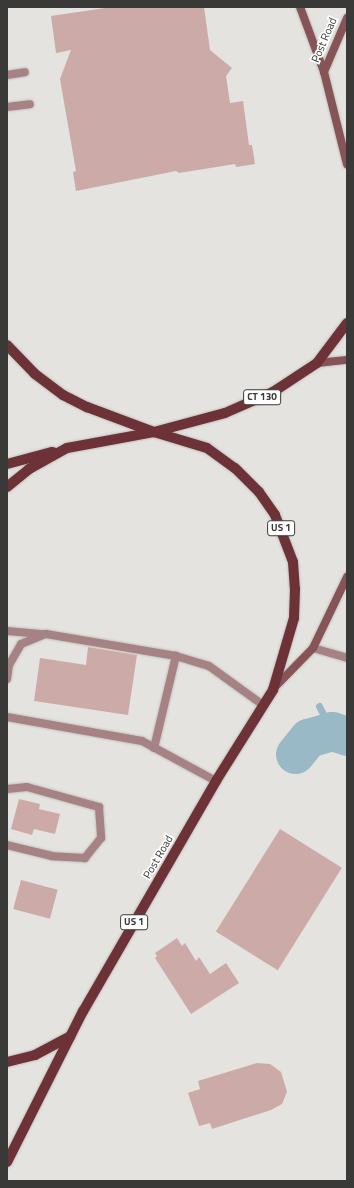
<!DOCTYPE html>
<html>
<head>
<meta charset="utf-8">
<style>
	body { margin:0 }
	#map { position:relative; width:354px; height:1188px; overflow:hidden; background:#e4e3df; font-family:"Titillium Web",sans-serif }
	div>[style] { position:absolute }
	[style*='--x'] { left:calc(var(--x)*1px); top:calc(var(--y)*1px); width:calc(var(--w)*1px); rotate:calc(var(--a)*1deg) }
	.stream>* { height:7px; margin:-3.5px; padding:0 3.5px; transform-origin:3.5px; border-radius:3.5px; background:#99b9c7 }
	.river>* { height:39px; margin:-19.5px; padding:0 19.5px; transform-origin:19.5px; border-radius:19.5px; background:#99b9c7 }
	.building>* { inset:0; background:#ccaaa7; transform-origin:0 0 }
	.roads { filter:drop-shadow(0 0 1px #c2c1bd) drop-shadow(0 0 1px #c2c1bd) }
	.service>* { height:8px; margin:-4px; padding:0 4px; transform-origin:4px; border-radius:4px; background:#a68284 }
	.tertiary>* { height:8px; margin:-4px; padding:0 4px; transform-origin:4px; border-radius:4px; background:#a68284 }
	.secondary>* { height:8px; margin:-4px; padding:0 4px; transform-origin:4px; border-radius:4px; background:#865357 }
	.primary>* { height:10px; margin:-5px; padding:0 5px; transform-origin:5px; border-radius:5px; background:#6d3138 }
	span { translate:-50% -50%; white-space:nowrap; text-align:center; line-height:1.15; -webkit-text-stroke:3.5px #fff; paint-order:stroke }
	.shield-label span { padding:1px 3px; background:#fff; border:1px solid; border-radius:3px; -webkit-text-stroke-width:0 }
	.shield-label { font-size:10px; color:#393937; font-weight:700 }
	.street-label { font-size:11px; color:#393937 }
	.frame { position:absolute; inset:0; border:8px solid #393937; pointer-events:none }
</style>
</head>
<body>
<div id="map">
	<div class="stream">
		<div style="--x:319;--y:706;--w:28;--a:63"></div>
	</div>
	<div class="river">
		<div style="--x:295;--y:754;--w:21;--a:-51"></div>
		<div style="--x:308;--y:738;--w:25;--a:-16"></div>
		<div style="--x:332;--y:731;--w:16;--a:18"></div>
	</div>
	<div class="building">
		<div style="clip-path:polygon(112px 7px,204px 7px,210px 50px,232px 68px,226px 76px,230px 103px,243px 101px,249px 145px,252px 145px,255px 164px,236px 167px,235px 164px,179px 173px,176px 171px,76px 191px,73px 172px,76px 171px,60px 79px,71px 50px,56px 53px,51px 16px)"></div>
		<div style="clip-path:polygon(88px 647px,137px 655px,128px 715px,34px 701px,40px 658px,86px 665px)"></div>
		<div style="clip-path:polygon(19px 799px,40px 804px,39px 809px,60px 814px,55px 834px,34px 829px,32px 835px,11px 829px)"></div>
		<div style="left:280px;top:829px;width:73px;height:121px;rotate:32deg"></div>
		<div style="left:21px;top:880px;width:38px;height:30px;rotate:15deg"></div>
		<div style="clip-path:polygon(177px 938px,182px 946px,185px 943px,196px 961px,199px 957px,210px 974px,226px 963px,239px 983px,191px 1014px,155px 958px,157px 956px,155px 953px)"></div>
		<div style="clip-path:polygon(257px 1063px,270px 1064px,281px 1072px,287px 1092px,282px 1104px,271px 1110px,212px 1129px,210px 1123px,199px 1126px,188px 1093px,200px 1089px,198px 1081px)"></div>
	</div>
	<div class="roads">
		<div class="service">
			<div style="--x:7;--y:75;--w:18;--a:-9"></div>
			<div style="--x:7;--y:107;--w:23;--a:-7"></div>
			<div style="--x:7;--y:631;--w:36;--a:5"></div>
			<div style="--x:7;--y:679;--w:14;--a:-82"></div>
			<div style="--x:9;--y:665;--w:24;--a:-60"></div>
			<div style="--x:21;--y:644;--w:27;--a:-22"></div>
			<div style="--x:46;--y:634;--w:132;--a:9.6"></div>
			<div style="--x:176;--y:656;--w:34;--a:17"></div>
			<div style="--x:209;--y:666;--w:67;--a:35.8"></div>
			<div style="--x:7;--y:717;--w:137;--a:10.1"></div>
			<div style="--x:142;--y:741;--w:84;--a:28.4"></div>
			<div style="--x:154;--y:748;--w:95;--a:-76.6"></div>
			<div style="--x:7;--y:789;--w:20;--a:-6"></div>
			<div style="--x:27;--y:787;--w:75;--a:15.5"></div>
			<div style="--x:99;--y:807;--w:31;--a:86"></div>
			<div style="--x:101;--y:838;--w:26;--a:129"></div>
			<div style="--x:85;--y:858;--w:33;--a:-177"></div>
			<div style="--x:52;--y:856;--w:46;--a:-166.3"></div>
		</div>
		<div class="tertiary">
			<div style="--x:313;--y:648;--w:35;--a:16"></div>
		</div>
		<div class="secondary">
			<div style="--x:300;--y:7;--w:69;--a:69.7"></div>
			<div style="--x:324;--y:72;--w:95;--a:76"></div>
			<div style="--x:324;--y:72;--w:59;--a:-66.9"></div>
			<div style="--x:317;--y:363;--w:30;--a:-6"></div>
			<div style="--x:273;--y:689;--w:57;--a:-45.7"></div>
			<div style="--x:313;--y:648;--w:79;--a:-64.4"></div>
		</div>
		<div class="primary">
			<div style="--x:7;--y:345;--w:40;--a:46"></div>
			<div style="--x:35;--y:374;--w:35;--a:37"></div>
			<div style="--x:63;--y:395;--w:27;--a:27"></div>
			<div style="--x:87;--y:407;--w:72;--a:20.5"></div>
			<div style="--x:154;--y:432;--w:55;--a:16.8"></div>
			<div style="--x:207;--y:448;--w:34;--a:36"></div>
			<div style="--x:235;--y:468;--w:34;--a:45"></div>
			<div style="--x:259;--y:492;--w:28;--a:55"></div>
			<div style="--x:275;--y:515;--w:50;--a:69"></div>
			<div style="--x:293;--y:562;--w:27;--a:86"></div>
			<div style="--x:295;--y:589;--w:29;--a:92"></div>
			<div style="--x:294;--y:618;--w:75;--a:106.3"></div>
			<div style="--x:273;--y:690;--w:107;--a:122.1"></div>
			<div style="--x:216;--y:781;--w:266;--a:120"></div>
			<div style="--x:83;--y:1011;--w:169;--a:116.7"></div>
			<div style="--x:7;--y:464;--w:47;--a:-14.9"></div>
			<div style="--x:7;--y:487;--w:28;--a:-39"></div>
			<div style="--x:29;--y:469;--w:43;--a:-28.9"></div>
			<div style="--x:67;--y:448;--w:88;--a:-10.4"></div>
			<div style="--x:154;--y:432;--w:73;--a:-15"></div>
			<div style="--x:225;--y:413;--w:52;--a:-23.6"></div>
			<div style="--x:273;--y:392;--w:53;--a:-33.4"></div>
			<div style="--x:317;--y:363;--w:50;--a:-53.1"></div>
			<div style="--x:7;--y:1062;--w:29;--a:-14"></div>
			<div style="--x:35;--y:1055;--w:40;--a:-28"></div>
		</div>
	</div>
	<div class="shield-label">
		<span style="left:262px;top:397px">CT 130</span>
		<span style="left:281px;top:528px">US 1</span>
		<span style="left:134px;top:922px">US 1</span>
	</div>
	<div class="street-label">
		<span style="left:324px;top:40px;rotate:-67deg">Post Road</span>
		<span style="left:158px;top:857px;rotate:-60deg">Post Road</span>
	</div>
	<div class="frame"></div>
</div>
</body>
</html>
